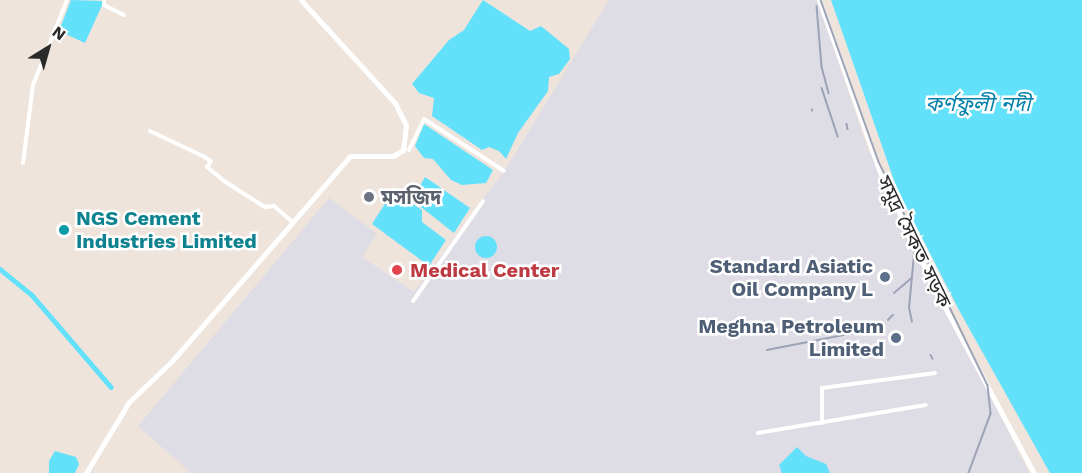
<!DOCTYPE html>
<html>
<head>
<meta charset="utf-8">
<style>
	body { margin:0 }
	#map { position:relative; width:1082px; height:473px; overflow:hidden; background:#eee4db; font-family:"Work Sans","Noto Sans Bengali",sans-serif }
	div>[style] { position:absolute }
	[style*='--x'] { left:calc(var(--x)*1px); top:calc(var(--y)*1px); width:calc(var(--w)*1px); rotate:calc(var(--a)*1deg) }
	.industrial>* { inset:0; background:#dedce5 }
	.water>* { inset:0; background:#63e1fa }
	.round { border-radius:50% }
	.canal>* { height:4.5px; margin:-2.25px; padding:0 2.25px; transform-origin:2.25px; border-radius:2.25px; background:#63e1fa }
	.street>* { height:4px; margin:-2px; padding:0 2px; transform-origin:2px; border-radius:2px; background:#fff }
	.secondary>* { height:5px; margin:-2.5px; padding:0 2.5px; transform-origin:2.5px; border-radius:2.5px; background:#fff }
	.rail>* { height:1.5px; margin:-0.75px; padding:0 0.75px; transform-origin:0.75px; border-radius:0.75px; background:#9da3b7 }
	.dots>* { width:16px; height:16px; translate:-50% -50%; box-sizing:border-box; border:3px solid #fff; border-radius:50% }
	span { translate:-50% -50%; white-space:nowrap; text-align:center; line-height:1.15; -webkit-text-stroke:5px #fff; paint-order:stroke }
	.worship-label { font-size:20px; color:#5b616d; font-weight:700 }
	.left { translate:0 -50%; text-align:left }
	.culture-label { font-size:20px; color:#0d838f; font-weight:700 }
	.street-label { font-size:20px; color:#2a2a2a }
	.service-label { font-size:20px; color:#4e5e75; font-weight:700 }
	.right { translate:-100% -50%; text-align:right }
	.health-label { font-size:20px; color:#be3a42; font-weight:700 }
	.water-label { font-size:21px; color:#007fa8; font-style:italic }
	.north { position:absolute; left:18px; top:18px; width:60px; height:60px; -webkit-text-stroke:4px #fff; paint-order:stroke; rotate:37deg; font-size:16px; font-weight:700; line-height:24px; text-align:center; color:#2a2a2a }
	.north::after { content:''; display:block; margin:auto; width:21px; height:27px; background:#2a2a2a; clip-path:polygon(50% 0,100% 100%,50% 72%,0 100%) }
</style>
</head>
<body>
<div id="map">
	<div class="industrial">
		<div style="clip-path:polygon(609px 0,818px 0,867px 147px,1029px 473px,191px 473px,138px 426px,329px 198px,377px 234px,362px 257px,414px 292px,507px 167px)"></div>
	</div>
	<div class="water">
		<div style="clip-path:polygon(71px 0,104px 1px,85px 43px,59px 31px)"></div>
		<div style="clip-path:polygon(483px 0,530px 31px,541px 26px,569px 49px,570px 59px,559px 74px,549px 77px,548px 91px,518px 133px,506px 159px,499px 151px,489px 147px,482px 150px,432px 116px,434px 98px,419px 93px,412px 84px,449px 40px,464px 30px)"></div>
		<div style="clip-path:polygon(831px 0,1082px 0,1082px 473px,1050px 473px,960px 312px,897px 189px)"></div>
		<div style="clip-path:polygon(424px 124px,493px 170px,486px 183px,462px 185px,451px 180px,433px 159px,424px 158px,415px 146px)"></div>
		<div style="clip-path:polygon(425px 177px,470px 208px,454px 233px,412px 200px)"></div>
		<div style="clip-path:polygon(393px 191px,422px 210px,422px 222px,446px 240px,429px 266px,372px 224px)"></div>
		<div class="round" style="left:475px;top:236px;width:22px;height:22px"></div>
		<div style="clip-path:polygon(797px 447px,806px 456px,826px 464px,830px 473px,782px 473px,779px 465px)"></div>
		<div style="clip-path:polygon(55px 451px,76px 457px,79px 464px,75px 473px,49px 473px,49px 461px)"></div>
	</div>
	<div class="canal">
		<div style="--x:0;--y:269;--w:41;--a:39.1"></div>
		<div style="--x:32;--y:295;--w:121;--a:49.3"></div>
	</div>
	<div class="street">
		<div style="--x:104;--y:0;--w:5;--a:90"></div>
		<div style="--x:104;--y:5;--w:22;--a:27"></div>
		<div style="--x:150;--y:131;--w:59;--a:25.3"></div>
		<div style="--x:203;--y:156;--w:9;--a:32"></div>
		<div style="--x:211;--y:161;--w:7;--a:124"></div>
		<div style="--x:207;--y:167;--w:22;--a:39"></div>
		<div style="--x:224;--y:181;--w:49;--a:32.4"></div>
		<div style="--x:265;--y:207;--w:9;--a:-6"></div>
		<div style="--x:274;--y:206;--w:23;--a:41"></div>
		<div style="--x:409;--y:150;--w:34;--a:-64"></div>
		<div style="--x:424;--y:119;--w:95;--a:33"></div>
		<div style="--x:23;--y:163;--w:79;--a:-82.7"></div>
		<div style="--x:33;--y:85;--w:92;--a:-68.2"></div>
		<div style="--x:413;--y:301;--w:122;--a:-55"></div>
		<div style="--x:822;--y:423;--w:35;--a:-90"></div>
		<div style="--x:822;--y:388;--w:114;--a:-7.6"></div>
		<div style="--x:758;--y:433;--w:170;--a:-9.5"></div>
	</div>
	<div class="secondary">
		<div style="--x:819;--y:0;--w:182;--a:70.5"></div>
		<div style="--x:880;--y:172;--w:123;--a:64.9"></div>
		<div style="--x:932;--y:283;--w:216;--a:61.8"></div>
		<div style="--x:86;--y:473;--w:83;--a:-58.8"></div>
		<div style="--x:129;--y:402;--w:59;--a:-43.6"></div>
		<div style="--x:172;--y:361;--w:271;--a:-49"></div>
		<div style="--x:350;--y:156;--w:43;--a:0"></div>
		<div style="--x:393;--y:156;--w:12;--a:-31"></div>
		<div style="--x:403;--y:150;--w:25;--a:-83"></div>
		<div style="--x:406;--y:125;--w:25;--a:-117"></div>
		<div style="--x:395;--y:103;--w:139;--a:-132.4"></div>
	</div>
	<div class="rail">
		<div style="--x:821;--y:0;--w:172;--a:70.3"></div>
		<div style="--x:879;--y:162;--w:248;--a:64"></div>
		<div style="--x:988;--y:385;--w:29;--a:84"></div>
		<div style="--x:991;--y:414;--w:63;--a:110.4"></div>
		<div style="--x:817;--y:6;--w:61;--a:85.3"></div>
		<div style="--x:822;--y:67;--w:27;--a:75"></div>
		<div style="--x:822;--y:88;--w:51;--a:71.6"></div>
		<div style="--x:812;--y:111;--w:1;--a:-90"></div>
		<div style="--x:847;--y:124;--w:5;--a:79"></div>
		<div style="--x:894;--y:293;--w:23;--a:-40"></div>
		<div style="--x:888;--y:320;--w:7;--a:-45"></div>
		<div style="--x:912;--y:322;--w:14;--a:-102"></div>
		<div style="--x:909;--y:308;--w:64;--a:-84.6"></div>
		<div style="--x:767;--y:350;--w:100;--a:-11"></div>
		<div style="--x:931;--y:355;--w:4;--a:63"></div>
	</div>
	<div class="dots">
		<div style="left:369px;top:197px;background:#6b7280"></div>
		<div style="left:64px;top:230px;background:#0f9aa8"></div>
		<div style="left:397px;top:270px;background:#e0444e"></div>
		<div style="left:885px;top:277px;background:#5c6f8a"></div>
		<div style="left:896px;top:338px;background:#5c6f8a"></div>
	</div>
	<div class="worship-label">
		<span class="left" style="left:381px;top:197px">মসজিদ</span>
	</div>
	<div class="culture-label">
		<span class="left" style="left:76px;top:230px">NGS Cement<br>Industries Limited</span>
	</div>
	<div class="street-label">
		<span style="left:914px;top:242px;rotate:64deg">সমুদ্র সৈকত সড়ক</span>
	</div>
	<div class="service-label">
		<span class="right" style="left:873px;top:278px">Standard Asiatic<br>Oil Company L</span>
		<span class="right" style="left:884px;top:338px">Meghna Petroleum<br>Limited</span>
	</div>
	<div class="health-label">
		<span class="left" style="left:410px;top:270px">Medical Center</span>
	</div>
	<div class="water-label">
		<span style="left:978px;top:104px">কর্ণফুলী নদী</span>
	</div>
	<div class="north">N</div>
</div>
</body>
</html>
